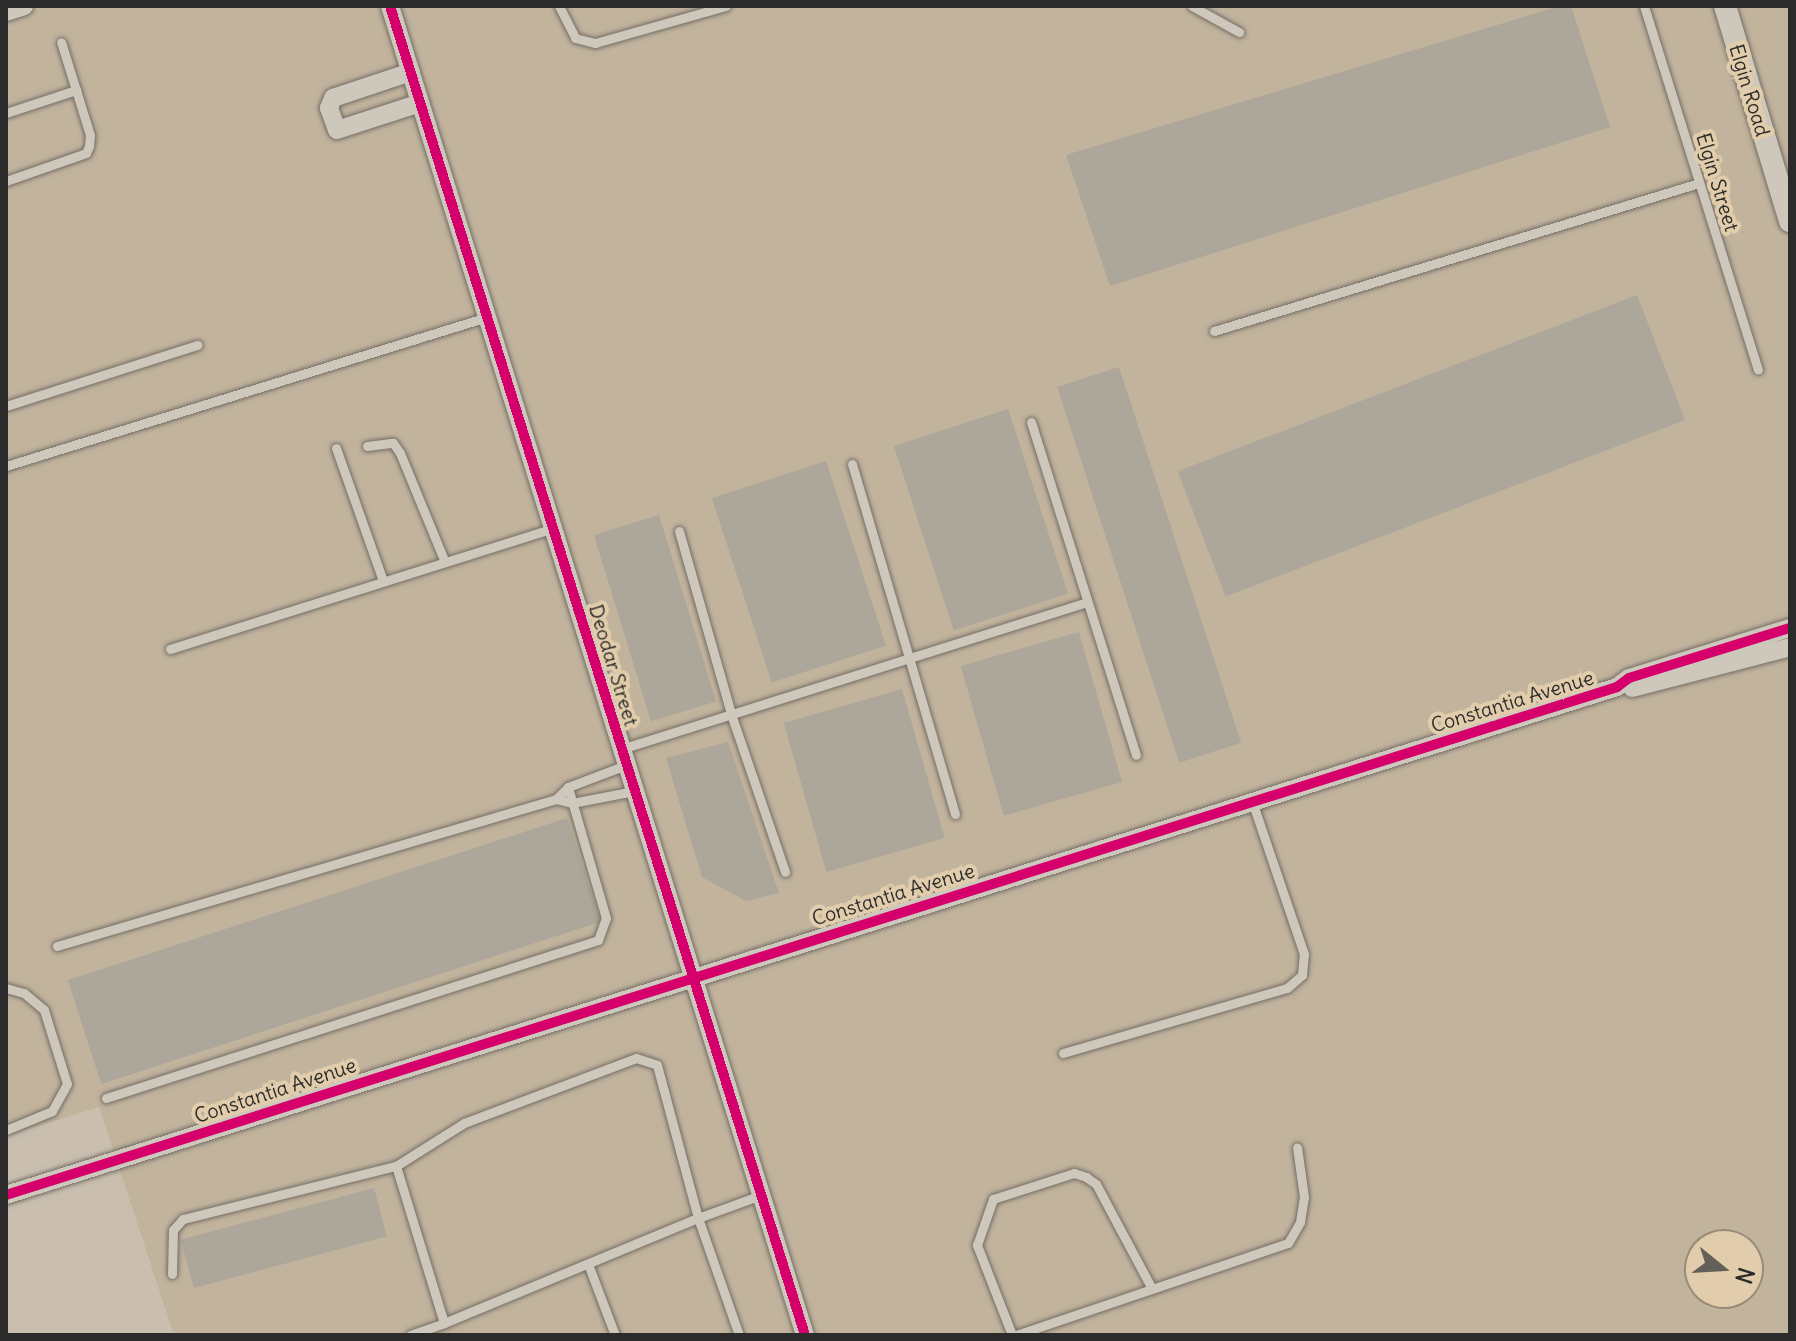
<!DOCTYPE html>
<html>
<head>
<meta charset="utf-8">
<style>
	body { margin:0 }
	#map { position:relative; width:1796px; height:1341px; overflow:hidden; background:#cabfaf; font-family:Delius,sans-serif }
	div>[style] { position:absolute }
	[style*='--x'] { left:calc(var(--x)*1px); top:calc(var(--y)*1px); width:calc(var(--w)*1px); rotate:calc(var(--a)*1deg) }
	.built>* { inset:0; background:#c2b39d }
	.building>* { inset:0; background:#ada69a; transform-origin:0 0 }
	.roads { filter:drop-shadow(0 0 2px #736e66) drop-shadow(0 0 2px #736e66) }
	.service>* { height:9px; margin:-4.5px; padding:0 4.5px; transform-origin:4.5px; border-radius:4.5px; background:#cec7bb }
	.minor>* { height:18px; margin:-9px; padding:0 9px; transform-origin:9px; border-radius:9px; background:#cec7bb }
	.tertiary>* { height:22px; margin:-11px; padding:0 11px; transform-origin:11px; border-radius:11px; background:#cec7bb }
	.cycleway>* { height:10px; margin:-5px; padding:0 5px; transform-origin:5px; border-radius:5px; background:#d6006c }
	span { translate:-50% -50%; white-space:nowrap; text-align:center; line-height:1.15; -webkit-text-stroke:8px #e1ccab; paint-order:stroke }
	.street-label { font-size:20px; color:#2b2b2b }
	.frame { position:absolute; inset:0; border:8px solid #2b2b2b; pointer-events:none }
	.north { position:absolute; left:1684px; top:1229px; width:80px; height:80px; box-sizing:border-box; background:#e1ccab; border:2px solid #988c78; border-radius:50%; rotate:108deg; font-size:22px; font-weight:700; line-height:32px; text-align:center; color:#2b2b2b }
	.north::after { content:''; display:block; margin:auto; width:28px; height:36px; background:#635f59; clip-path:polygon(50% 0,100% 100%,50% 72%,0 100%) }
</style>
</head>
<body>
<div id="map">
	<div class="built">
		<div style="clip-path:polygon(evenodd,6px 6px,1790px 6px,1790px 1335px,174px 1335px,99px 1107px,6px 1136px,6px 6px,1700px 1245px,1748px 1245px,1748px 1293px,1700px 1293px,1700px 1245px)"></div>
	</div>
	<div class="building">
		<div style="clip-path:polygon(1560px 6px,1571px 6px,1610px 127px,1110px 286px,1066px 155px)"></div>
		<div style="left:1637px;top:295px;width:134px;height:492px;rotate:69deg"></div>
		<div style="left:1119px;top:367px;width:395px;height:65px;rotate:72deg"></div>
		<div style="left:1008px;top:409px;width:194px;height:120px;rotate:72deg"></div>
		<div style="left:826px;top:461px;width:194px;height:120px;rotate:72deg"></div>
		<div style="left:659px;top:515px;width:195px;height:68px;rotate:73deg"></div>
		<div style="left:1079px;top:632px;width:156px;height:123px;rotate:74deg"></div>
		<div style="left:902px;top:689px;width:155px;height:123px;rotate:74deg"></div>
		<div style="clip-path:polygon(728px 742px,779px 893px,746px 901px,702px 877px,666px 758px)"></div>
		<div style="left:567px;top:818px;width:109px;height:525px;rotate:72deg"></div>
		<div style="left:374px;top:1188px;width:50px;height:200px;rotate:75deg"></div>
	</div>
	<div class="roads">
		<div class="service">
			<div style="--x:559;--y:6;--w:36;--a:63"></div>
			<div style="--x:575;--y:38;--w:21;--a:14"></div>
			<div style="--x:595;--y:43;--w:136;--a:-15.8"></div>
			<div style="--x:1192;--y:6;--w:54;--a:29"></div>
			<div style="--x:1644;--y:6;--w:381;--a:72.6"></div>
			<div style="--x:6;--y:113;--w:74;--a:-18.2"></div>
			<div style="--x:6;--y:181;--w:85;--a:-19.3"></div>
			<div style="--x:86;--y:153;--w:8;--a:-67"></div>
			<div style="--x:89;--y:146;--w:11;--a:-85"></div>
			<div style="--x:90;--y:135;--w:97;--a:-107.3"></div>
			<div style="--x:1214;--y:331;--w:507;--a:-16.97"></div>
			<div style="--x:6;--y:406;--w:201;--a:-17.7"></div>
			<div style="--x:1031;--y:422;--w:349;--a:72.5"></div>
			<div style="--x:367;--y:446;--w:26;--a:-7"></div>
			<div style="--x:393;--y:443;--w:12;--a:55"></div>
			<div style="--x:400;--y:453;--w:118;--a:67.6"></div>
			<div style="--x:336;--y:448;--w:141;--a:70.5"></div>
			<div style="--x:852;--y:464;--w:365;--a:73.6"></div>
			<div style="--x:6;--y:466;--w:504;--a:-17.21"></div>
			<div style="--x:679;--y:531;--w:190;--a:74.1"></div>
			<div style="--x:731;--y:714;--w:167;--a:71.1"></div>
			<div style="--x:170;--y:649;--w:402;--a:-17.5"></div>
			<div style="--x:621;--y:749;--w:486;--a:-17.5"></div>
			<div style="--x:556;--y:799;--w:16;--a:14"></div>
			<div style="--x:572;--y:803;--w:63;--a:-11"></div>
			<div style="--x:57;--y:946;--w:520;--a:-16.41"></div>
			<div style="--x:556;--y:799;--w:17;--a:-45"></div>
			<div style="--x:568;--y:787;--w:62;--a:-20.8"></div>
			<div style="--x:6;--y:988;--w:19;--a:16"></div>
			<div style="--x:24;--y:993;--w:26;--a:40"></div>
			<div style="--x:44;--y:1010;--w:77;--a:72.7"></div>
			<div style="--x:67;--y:1084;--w:31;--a:119"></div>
			<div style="--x:52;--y:1111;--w:50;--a:157.6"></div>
			<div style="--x:1063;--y:1053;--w:233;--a:-16.2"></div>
			<div style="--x:1287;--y:988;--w:20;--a:-41"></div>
			<div style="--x:1302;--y:975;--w:21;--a:-85"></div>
			<div style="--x:1304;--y:954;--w:162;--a:-108.8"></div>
			<div style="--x:106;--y:1098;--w:517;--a:-17.8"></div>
			<div style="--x:598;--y:940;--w:23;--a:-70"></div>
			<div style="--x:606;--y:918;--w:136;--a:-106.2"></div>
			<div style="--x:396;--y:1166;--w:164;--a:73"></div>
			<div style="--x:444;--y:1323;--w:275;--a:-22.5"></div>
			<div style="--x:698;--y:1218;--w:124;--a:70.7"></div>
			<div style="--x:588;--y:1264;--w:76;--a:69.2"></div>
			<div style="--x:172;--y:1274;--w:44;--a:-88.7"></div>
			<div style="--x:173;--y:1230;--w:15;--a:-48"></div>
			<div style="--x:183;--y:1219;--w:219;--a:-14"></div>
			<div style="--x:396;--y:1166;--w:80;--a:-32.3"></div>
			<div style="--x:464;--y:1123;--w:184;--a:-20.7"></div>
			<div style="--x:636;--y:1058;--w:22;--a:18"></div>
			<div style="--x:657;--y:1065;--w:158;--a:75"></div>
			<div style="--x:698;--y:1218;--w:67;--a:-20.1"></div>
			<div style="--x:410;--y:1335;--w:36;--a:-19"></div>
			<div style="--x:1012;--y:1335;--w:97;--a:-111.3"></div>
			<div style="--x:977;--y:1245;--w:49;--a:-70.8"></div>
			<div style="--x:993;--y:1199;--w:85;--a:-17.8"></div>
			<div style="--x:1074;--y:1173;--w:13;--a:18"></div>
			<div style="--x:1086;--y:1177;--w:12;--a:35"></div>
			<div style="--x:1096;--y:1184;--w:119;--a:61.9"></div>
			<div style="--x:1016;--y:1335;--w:287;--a:-18.7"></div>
			<div style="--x:1288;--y:1243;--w:24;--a:-60"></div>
			<div style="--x:1300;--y:1222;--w:25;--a:-81"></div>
			<div style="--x:1304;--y:1197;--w:50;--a:-98"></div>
		</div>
		<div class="minor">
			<div style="--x:390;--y:6;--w:1392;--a:72.66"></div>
			<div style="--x:6;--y:12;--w:19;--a:-18"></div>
			<div style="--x:411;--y:72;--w:82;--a:161.6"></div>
			<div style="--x:333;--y:98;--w:11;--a:112"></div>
			<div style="--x:329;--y:108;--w:23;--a:70"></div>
			<div style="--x:337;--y:130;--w:87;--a:-18"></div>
			<div style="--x:1632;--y:688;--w:163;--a:-14.5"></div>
			<div style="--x:6;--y:1195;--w:1689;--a:-17.5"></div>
			<div style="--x:1617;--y:687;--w:15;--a:-37"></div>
			<div style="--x:1629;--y:678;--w:169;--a:-17.3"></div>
		</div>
		<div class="tertiary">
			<div style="--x:1725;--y:6;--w:225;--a:73.2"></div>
		</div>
	</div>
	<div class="cycleway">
		<div style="--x:390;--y:6;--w:1392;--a:72.66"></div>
		<div style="--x:6;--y:1195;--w:1689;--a:-17.5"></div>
		<div style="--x:1617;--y:687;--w:15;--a:-37"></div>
		<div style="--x:1629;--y:678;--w:169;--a:-17.3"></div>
	</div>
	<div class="street-label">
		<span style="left:1750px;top:90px;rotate:73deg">Elgin Road</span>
		<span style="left:1718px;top:182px;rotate:73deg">Elgin Street</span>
		<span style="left:614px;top:665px;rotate:73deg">Deodar Street</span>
		<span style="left:1512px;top:701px;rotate:-17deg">Constantia Avenue</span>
		<span style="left:893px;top:894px;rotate:-17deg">Constantia Avenue</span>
		<span style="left:275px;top:1090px;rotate:-18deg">Constantia Avenue</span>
	</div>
	<div class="frame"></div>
	<div class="north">N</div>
</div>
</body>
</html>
